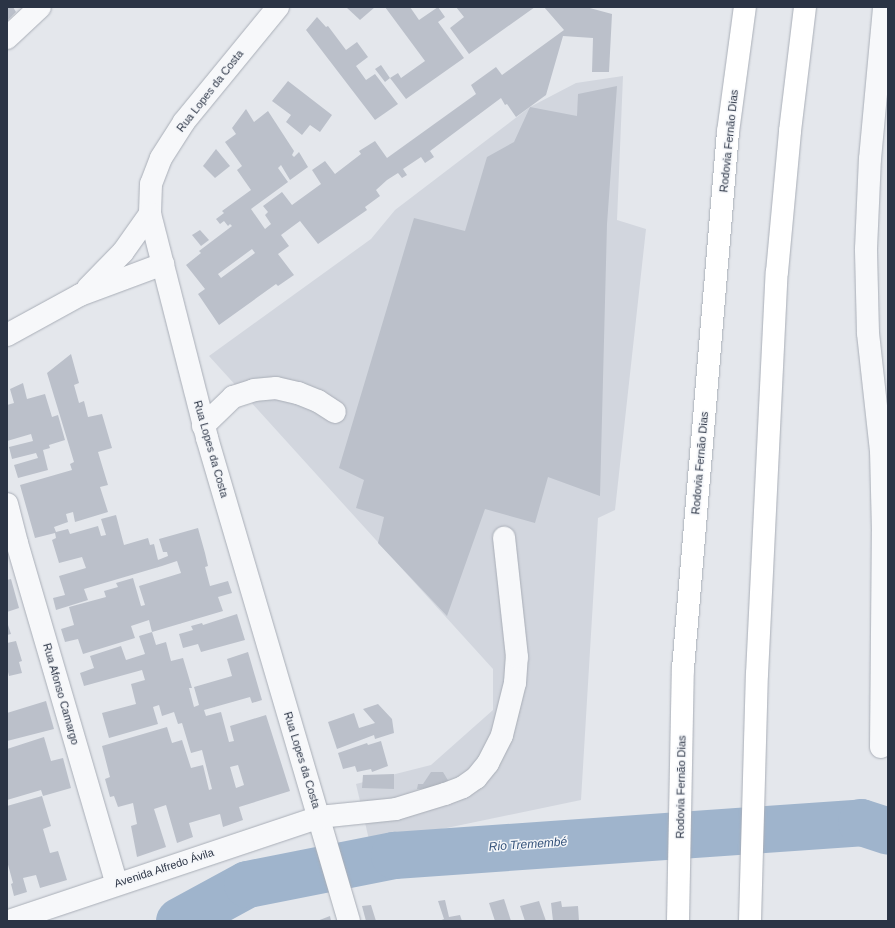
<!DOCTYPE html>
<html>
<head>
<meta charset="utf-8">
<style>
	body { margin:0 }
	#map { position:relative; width:895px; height:928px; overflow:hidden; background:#e4e7ec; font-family:Arial,sans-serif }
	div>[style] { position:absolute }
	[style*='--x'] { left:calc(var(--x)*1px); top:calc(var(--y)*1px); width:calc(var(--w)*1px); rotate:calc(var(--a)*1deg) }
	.built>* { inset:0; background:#d2d6de }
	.river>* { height:47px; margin:-23.5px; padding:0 23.5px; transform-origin:23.5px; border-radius:23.5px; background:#9fb4cc }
	.building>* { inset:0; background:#bbc0ca }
	.roads { filter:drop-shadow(0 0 1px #a9aeb7) drop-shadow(0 0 1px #a9aeb7) }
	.minor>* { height:22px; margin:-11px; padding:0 11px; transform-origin:11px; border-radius:11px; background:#f7f8fa }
	.highway>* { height:22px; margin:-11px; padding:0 11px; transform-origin:11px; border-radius:11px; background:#fff }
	span { translate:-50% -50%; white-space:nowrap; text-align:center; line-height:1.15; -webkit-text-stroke:3px #f4f6f9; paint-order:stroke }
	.street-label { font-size:11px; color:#2b3445 }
	.water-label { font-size:12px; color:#34527a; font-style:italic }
	.frame { position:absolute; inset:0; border:8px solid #2b3445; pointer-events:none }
</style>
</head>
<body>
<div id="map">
	<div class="built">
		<div style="clip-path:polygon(623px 76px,617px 220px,646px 229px,615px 510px,598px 518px,581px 800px,370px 844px,356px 784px,431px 765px,493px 710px,493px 669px,209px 356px,371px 239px,395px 210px,530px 107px,576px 83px)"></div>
	</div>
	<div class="river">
		<div style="--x:179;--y:921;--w:77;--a:-28.6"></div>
		<div style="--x:247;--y:884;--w:150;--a:-11.2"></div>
		<div style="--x:394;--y:855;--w:468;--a:-4"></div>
		<div style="--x:861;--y:822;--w:28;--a:18"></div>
	</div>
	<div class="building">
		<div style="clip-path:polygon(7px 7px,13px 7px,16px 12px,7px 21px)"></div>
		<div style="clip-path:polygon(346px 7px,375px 7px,360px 20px)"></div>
		<div style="clip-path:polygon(385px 7px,410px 7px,419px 20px,438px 7px,445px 17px,438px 22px,464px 58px,406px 99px,390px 78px,385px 82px,375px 69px,381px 65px,390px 78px,398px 73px,401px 78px,425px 61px)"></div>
		<div style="clip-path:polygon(456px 7px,535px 7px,469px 54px,450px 28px,464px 17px)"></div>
		<div style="clip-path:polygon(evenodd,544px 7px,586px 7px,612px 14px,609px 72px,592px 72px,593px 38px,563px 36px,546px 95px,516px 117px,507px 104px,505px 105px,501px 98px,430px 151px,434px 157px,425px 163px,421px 157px,403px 169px,407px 175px,402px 178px,398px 173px,387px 180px,376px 190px,380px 196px,365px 207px,367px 210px,318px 244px,300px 221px,281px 235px,289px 246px,278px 254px,294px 275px,278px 286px,276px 284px,219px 325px,198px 294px,205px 289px,186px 265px,201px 253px,199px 251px,232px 226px,230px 224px,228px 226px,224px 221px,220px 224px,216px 219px,224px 213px,222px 211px,251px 190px,237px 170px,242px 166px,225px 142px,236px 134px,232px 128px,246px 109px,254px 122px,268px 111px,294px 151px,292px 155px,294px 157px,299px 152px,308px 167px,290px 180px,281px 165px,278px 168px,288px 182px,251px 209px,265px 229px,271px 224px,265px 215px,268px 212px,263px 206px,282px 192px,292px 205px,321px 184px,312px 170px,325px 161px,335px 174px,361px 154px,359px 151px,375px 141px,387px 158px,476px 94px,471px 85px,496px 67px,502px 75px,564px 30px,544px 7px,252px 249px,255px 253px,221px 278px,218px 274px,252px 249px)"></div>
		<div style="clip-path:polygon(317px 17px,326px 27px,328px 26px,346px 50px,357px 42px,368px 57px,356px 66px,366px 80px,375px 74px,398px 104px,375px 120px,306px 30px)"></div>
		<div style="clip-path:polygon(288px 81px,332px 115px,320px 132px,310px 125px,302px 135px,286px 122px,291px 115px,272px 101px)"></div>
		<div style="clip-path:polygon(617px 86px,607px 224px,600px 496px,548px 477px,535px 523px,485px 509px,447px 616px,378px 543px,384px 517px,356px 508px,364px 480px,339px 468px,414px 218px,465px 231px,487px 157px,514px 142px,530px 107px,577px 116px,578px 94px)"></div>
		<div style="clip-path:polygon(216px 149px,230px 166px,215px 178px,203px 166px)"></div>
		<div style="clip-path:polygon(200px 230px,209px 240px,201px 246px,192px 235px)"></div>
		<div style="clip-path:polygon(evenodd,71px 354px,79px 383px,74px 385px,79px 403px,84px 401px,88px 417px,102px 414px,112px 448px,98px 452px,108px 485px,100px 487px,108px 512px,75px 522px,73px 512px,66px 514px,68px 522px,54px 527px,56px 532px,68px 529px,70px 534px,98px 526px,101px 536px,106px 535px,101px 519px,116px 515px,124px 545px,148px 538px,150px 545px,154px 544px,158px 560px,168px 556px,167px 552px,163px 552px,159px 539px,198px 528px,205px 553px,208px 566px,205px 567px,210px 586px,228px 581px,232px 593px,218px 597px,223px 611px,152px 632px,156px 645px,166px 642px,171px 661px,183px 658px,192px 688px,189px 688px,194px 707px,199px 705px,194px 687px,232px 676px,227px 659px,248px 652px,262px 700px,252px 703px,250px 697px,204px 710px,206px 716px,221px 712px,229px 742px,234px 741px,230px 726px,266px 715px,290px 791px,239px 807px,243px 820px,223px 827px,220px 814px,189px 823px,193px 837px,177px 843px,166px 805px,154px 809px,166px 847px,137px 857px,131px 826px,137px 824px,133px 803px,118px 807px,114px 796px,110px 797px,105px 779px,110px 777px,102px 746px,167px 727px,172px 743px,182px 740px,191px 768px,203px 765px,209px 790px,212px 789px,202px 750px,191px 753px,182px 723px,178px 724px,174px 712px,162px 716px,159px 705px,153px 707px,158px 724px,109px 738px,102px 713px,136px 704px,131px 684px,145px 680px,142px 670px,84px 686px,80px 673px,94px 668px,90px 656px,121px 646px,126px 660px,145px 654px,139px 636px,152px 632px,149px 620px,131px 626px,135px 638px,83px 654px,78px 639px,65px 642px,61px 629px,74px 625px,69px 607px,106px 597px,104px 591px,118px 587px,116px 583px,133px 578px,141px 606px,145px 605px,139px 586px,181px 573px,177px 561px,162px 566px,84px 589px,88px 600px,56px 610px,53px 598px,65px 595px,59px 576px,86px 568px,82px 557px,59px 563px,52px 540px,56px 538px,55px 533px,35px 538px,20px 485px,72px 470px,70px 464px,74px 462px,47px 373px,71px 354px,238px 765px,244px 785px,236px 788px,230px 767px,238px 765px)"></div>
		<div style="clip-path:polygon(23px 383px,27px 399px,45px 394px,52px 417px,58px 415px,65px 440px,49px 445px,50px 448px,43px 450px,48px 470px,18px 478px,14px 465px,38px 458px,36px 453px,12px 459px,9px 447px,33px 441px,31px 434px,7px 441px,7px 405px,14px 403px,10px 389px)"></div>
		<div style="clip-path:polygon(11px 579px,19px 608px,7px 612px,7px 580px)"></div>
		<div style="clip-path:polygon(237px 614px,245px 640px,201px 652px,198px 644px,183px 648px,179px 634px,193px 630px,191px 626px,202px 623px,203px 625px)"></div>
		<div style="clip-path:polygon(7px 622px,11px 634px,7px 635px)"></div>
		<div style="clip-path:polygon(16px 641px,22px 661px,19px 662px,22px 673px,9px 676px,7px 668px,7px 643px)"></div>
		<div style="clip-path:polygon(46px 701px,54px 729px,7px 741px,7px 713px)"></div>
		<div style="clip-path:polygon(378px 704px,392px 719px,394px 733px,375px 739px,374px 735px,337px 749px,328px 722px,354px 713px,359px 728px,375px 723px,363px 709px)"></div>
		<div style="clip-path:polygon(44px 737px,51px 761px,63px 758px,71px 788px,43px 796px,41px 790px,7px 800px,7px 749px)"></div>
		<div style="clip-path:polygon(381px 741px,388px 766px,372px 772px,371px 769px,357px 772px,355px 766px,343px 769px,338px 753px,367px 743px,368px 745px)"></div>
		<div style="clip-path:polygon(431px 772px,443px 772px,452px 787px,417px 789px,418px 784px,423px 784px)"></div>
		<div style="clip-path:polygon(394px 774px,394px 789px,362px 788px,363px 775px)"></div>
		<div style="clip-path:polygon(42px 796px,51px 826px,43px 829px,50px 853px,58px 851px,67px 880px,40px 888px,36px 875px,23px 878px,27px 892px,14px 896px,11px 884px,13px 883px,7px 861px,7px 806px)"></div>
		<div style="clip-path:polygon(504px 899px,511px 921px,495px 921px,489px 903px)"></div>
		<div style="clip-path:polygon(445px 900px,449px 917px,460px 915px,462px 921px,439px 921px,444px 919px,438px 901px)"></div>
		<div style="clip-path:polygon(539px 901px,546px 921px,525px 921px,520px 906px)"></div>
		<div style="clip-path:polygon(561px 901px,562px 907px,578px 906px,579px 921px,553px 921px,551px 903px)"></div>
		<div style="clip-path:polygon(371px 905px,376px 921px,366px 921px,362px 906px)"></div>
		<div style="clip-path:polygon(330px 916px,331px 921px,317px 921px)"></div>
	</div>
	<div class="roads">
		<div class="minor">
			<div style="--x:278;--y:7;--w:149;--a:129.3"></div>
			<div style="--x:184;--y:122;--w:43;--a:122.6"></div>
			<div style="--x:161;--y:158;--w:28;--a:111"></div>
			<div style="--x:151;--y:184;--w:30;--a:92"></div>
			<div style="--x:150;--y:214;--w:231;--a:75.7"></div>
			<div style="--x:207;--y:438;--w:503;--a:73.62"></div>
			<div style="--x:7;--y:38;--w:45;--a:-43.2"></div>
			<div style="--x:88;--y:288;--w:50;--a:-45.8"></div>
			<div style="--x:123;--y:252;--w:47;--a:-54.6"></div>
			<div style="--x:7;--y:335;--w:83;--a:-28.7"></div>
			<div style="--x:80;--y:295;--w:89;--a:-20.5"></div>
			<div style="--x:203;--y:426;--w:42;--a:-44"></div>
			<div style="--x:233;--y:397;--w:22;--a:-18"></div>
			<div style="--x:254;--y:390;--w:22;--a:-5"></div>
			<div style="--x:276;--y:388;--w:23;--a:13"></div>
			<div style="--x:298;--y:393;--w:22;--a:22"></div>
			<div style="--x:318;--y:401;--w:20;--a:33"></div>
			<div style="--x:7;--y:504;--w:40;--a:75.6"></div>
			<div style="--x:17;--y:543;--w:355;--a:73.7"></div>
			<div style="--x:881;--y:747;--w:215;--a:-89.5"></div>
			<div style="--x:883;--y:532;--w:81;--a:-91.4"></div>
			<div style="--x:881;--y:451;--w:119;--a:-96.3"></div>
			<div style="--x:868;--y:333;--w:84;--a:-91.4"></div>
			<div style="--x:866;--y:249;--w:90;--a:-87.5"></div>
			<div style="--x:870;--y:159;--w:153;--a:-84.7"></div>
			<div style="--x:9;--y:921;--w:327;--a:-18.5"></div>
			<div style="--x:319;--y:817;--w:77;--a:-5.9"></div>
			<div style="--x:396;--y:809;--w:51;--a:-17"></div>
			<div style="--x:445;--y:794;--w:19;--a:-21"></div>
			<div style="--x:463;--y:787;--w:16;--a:-35"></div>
			<div style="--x:476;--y:778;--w:19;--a:-51"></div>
			<div style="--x:488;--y:763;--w:31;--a:-63"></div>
			<div style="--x:502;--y:735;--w:54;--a:-76"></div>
			<div style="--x:515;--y:683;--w:26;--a:-86"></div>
			<div style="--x:517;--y:657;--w:120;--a:-96.2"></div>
		</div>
		<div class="highway">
			<div style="--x:678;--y:921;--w:252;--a:-88.9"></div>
			<div style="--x:683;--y:669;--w:539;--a:-85.21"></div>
			<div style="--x:728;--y:132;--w:126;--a:-82.3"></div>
			<div style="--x:750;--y:921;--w:247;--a:-88.4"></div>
			<div style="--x:757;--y:674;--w:402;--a:-87.2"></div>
			<div style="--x:777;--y:272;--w:142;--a:-84.7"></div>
			<div style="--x:790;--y:131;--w:125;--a:-83.1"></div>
		</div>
	</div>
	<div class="street-label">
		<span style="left:210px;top:91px;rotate:-52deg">Rua Lopes da Costa</span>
		<span style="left:729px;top:141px;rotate:-84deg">Rodovia Fernão Dias</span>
		<span style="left:211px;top:449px;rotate:74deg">Rua Lopes da Costa</span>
		<span style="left:700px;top:463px;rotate:-85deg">Rodovia Fernão Dias</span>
		<span style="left:61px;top:694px;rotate:74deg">Rua Afonso Camargo</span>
		<span style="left:302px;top:760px;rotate:73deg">Rua Lopes da Costa</span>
		<span style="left:681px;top:787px;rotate:-89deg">Rodovia Fernão Dias</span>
		<span style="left:164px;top:868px;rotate:-18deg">Avenida Alfredo Ávila</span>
	</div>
	<div class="water-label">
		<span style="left:528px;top:845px;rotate:-4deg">Rio Tremembé</span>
	</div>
	<div class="frame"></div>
</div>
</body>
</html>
